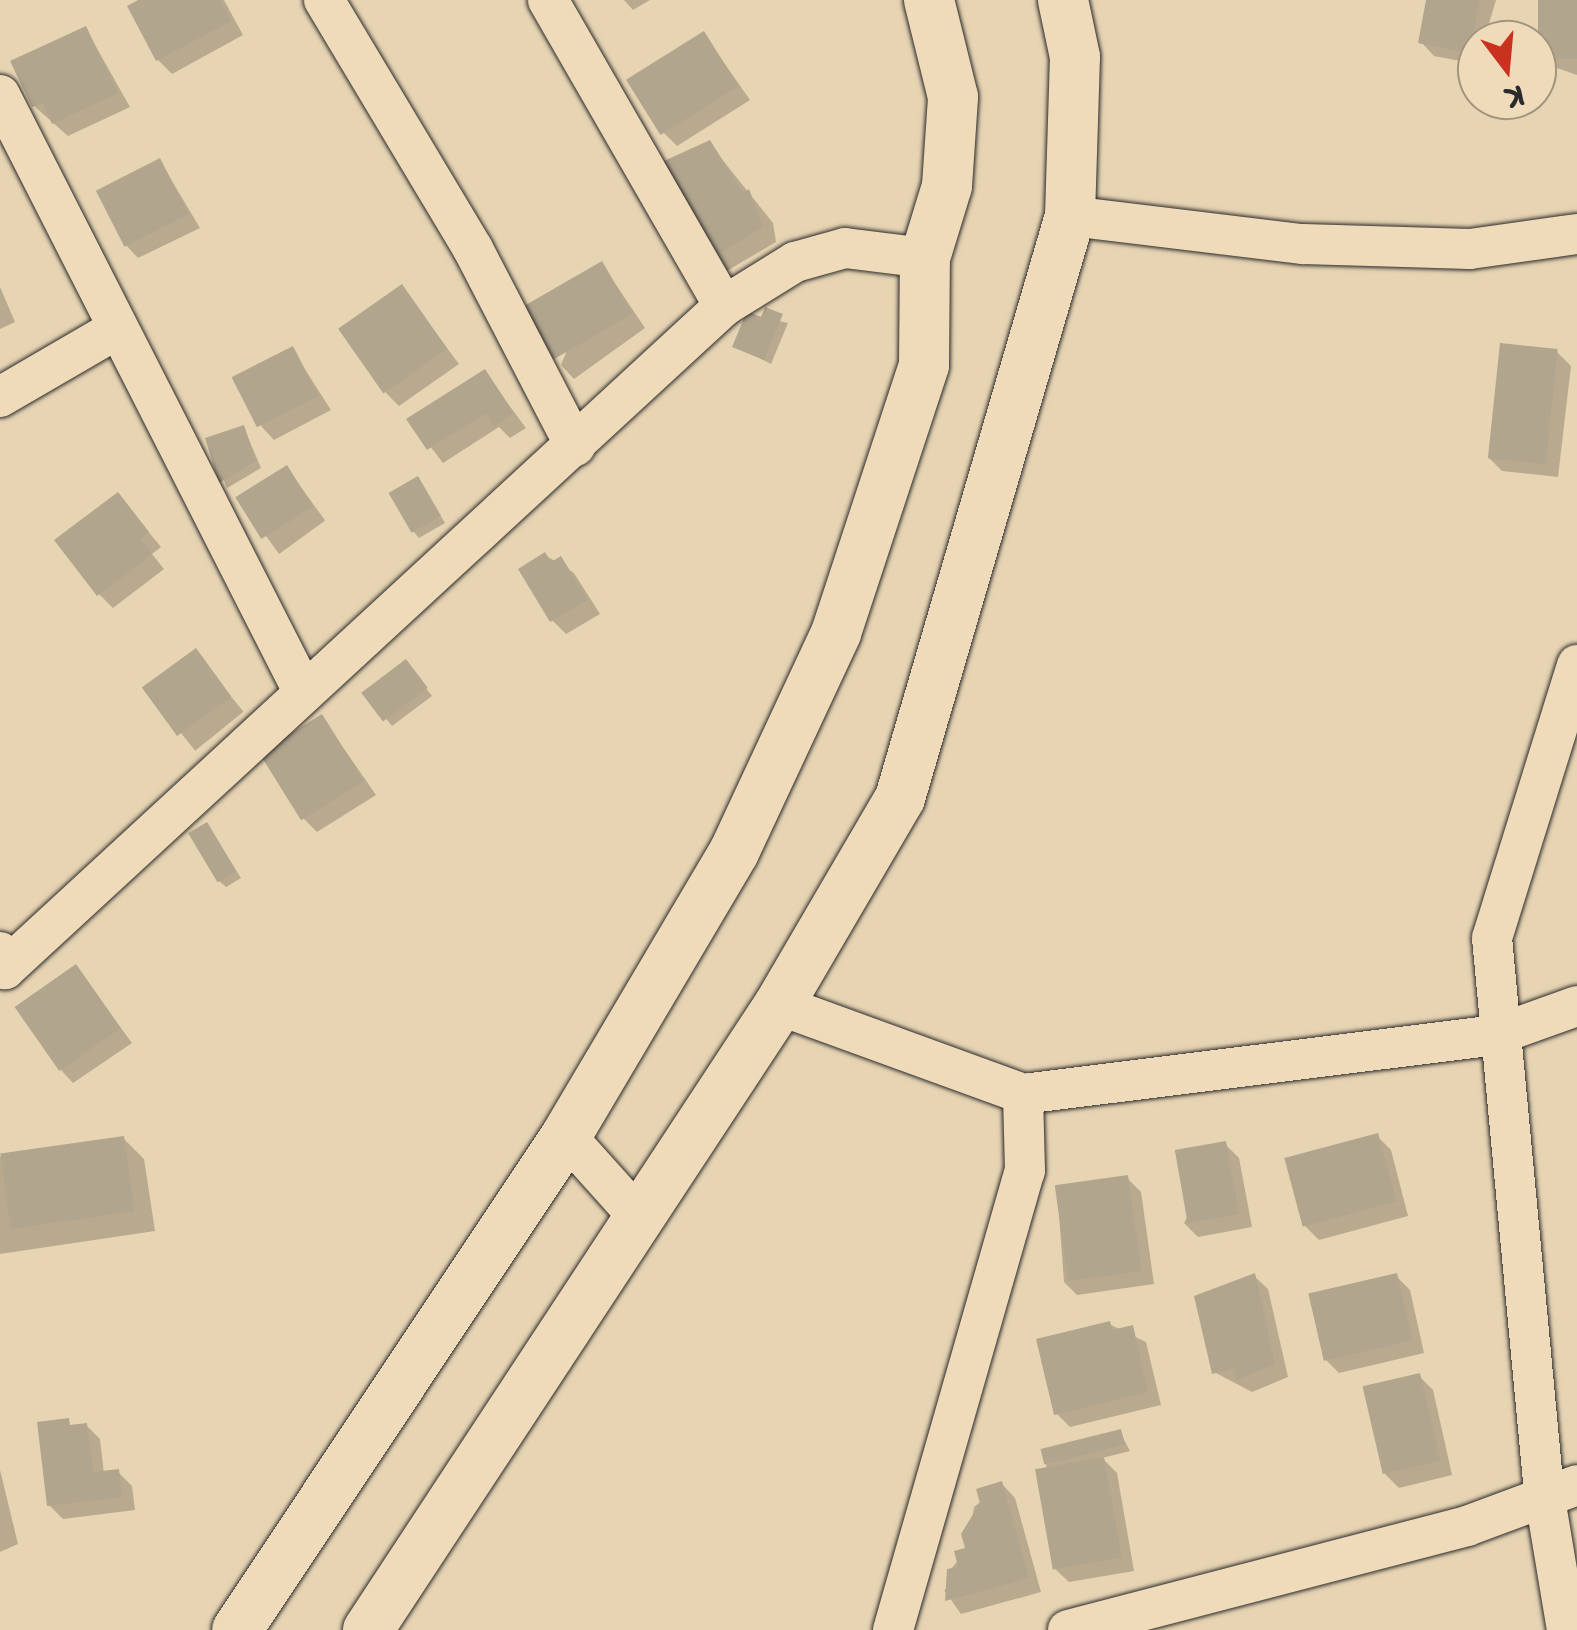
<!DOCTYPE html>
<html>
<head>
<meta charset="utf-8">
<style>
	body { margin:0 }
	#map { position:relative; width:1577px; height:1630px; overflow:hidden; background:#e7d4b3; font-family:"Shantell Sans",sans-serif }
	div>[style] { position:absolute }
	[style*='--x'] { left:calc(var(--x)*1px); top:calc(var(--y)*1px); width:calc(var(--w)*1px); rotate:calc(var(--a)*1deg) }
	.shadow>* { inset:0; background:#0003; transform-origin:0 0 }
	.building>* { inset:0; background:#b2a58e; transform-origin:0 0 }
	.roads { filter:drop-shadow(0 0 2px #2b2b2b) drop-shadow(0 0 2px #2b2b2b) }
	.minor>* { height:40px; margin:-20px; padding:0 20px; transform-origin:20px; border-radius:20px; background:#efdbb9 }
	.tertiary>* { height:50px; margin:-25px; padding:0 25px; transform-origin:25px; border-radius:25px; background:#efdbb9 }
	span { translate:-50% -50%; white-space:nowrap; text-align:center; line-height:1.15; -webkit-text-stroke:9px #efdbb9; paint-order:stroke }
	.north { position:absolute; left:1457px; top:20px; width:100px; height:100px; box-sizing:border-box; background:#efdbb9; border:2px solid #a19580; border-radius:50%; rotate:164deg; font-size:28px; font-weight:700; line-height:40px; text-align:center; color:#2b2b2b }
	.north::after { content:''; display:block; margin:auto; width:35px; height:45px; background:#c8321e; clip-path:polygon(50% 0,100% 100%,50% 72%,0 100%) }
</style>
</head>
<body>
<div id="map">
	<div class="shadow">
		<div style="clip-path:polygon(143px 0,224px 0,243px 35px,172px 74px,158px 60px)"></div>
		<div style="clip-path:polygon(624px 0,650px 0,633px 10px)"></div>
		<div style="clip-path:polygon(1428px 0,1496px 0,1477px 64px,1434px 56px,1421px 42px)"></div>
		<div style="clip-path:polygon(1540px 0,1577px 0,1577px 75px,1537px 61px)"></div>
		<div style="clip-path:polygon(86px 29px,130px 107px,68px 136px,34px 106px)"></div>
		<div style="clip-path:polygon(704px 34px,750px 100px,677px 146px,663px 132px)"></div>
		<div style="clip-path:polygon(709px 143px,773px 223px,776px 242px,725px 272px,656px 167px)"></div>
		<div style="clip-path:polygon(160px 161px,200px 228px,138px 258px,125px 244px)"></div>
		<div style="clip-path:polygon(602px 264px,645px 328px,574px 379px,561px 365px)"></div>
		<div style="clip-path:polygon(0 287px,15px 322px,0 329px)"></div>
		<div style="clip-path:polygon(402px 288px,459px 364px,399px 406px,386px 393px)"></div>
		<div style="clip-path:polygon(749px 314px,788px 323px,771px 364px,735px 346px)"></div>
		<div style="clip-path:polygon(292px 349px,331px 410px,274px 440px,261px 426px)"></div>
		<div style="clip-path:polygon(1557px 352px,1571px 366px,1558px 477px,1502px 471px,1488px 457px)"></div>
		<div style="clip-path:polygon(484px 372px,526px 428px,510px 438px,499px 427px,443px 463px,410px 420px)"></div>
		<div style="clip-path:polygon(244px 428px,261px 468px,227px 488px,208px 440px)"></div>
		<div style="left:287px;top:468px;width:65px;height:57px;rotate:54deg"></div>
		<div style="clip-path:polygon(418px 479px,445px 523px,419px 538px,413px 531px)"></div>
		<div style="clip-path:polygon(118px 495px,161px 547px,152px 554px,164px 569px,113px 608px,99px 594px)"></div>
		<div style="clip-path:polygon(545px 555px,574px 573px,600px 614px,566px 634px,552px 620px)"></div>
		<div style="left:195px;top:652px;width:77px;height:62px;rotate:51deg"></div>
		<div style="clip-path:polygon(411px 669px,432px 696px,392px 726px,365px 693px)"></div>
		<div style="clip-path:polygon(322px 717px,376px 795px,317px 832px,304px 819px)"></div>
		<div style="clip-path:polygon(207px 825px,241px 878px,226px 887px,219px 881px)"></div>
		<div style="clip-path:polygon(76px 967px,132px 1043px,73px 1083px,60px 1069px)"></div>
		<div style="clip-path:polygon(1377px 1136px,1391px 1150px,1408px 1216px,1319px 1240px,1305px 1226px)"></div>
		<div style="clip-path:polygon(124px 1139px,144px 1159px,155px 1231px,0 1254px,0 1157px)"></div>
		<div style="clip-path:polygon(1225px 1144px,1239px 1158px,1252px 1227px,1198px 1237px,1184px 1223px)"></div>
		<div style="clip-path:polygon(1127px 1178px,1141px 1192px,1154px 1284px,1077px 1295px,1064px 1282px,1057px 1188px)"></div>
		<div style="clip-path:polygon(1254px 1276px,1268px 1289px,1288px 1377px,1252px 1392px,1214px 1372px)"></div>
		<div style="clip-path:polygon(1396px 1276px,1410px 1290px,1424px 1353px,1339px 1373px,1325px 1359px)"></div>
		<div style="clip-path:polygon(1109px 1324px,1146px 1342px,1161px 1405px,1070px 1427px,1056px 1413px)"></div>
		<div style="clip-path:polygon(1419px 1376px,1433px 1390px,1452px 1475px,1399px 1488px,1385px 1474px)"></div>
		<div style="clip-path:polygon(86px 1425px,100px 1439px,104px 1474px,118px 1472px,132px 1486px,135px 1510px,63px 1519px,49px 1505px)"></div>
		<div style="clip-path:polygon(1120px 1432px,1130px 1451px,1102px 1458px,1117px 1473px,1134px 1571px,1069px 1582px,1055px 1569px,1046px 1463px)"></div>
		<div style="clip-path:polygon(0 1470px,18px 1544px,0 1552px)"></div>
		<div style="clip-path:polygon(1002px 1484px,1015px 1498px,1041px 1592px,961px 1614px,944px 1590px,955px 1587px,950px 1570px,968px 1549px,974px 1507px)"></div>
	</div>
	<div class="building">
		<div style="clip-path:polygon(138px 0,220px 0,231px 21px,156px 61px,127px 6px)"></div>
		<div style="clip-path:polygon(1426px 0,1480px 0,1470px 53px,1418px 43px)"></div>
		<div style="left:1538px;top:0;width:39px;height:59px"></div>
		<div style="clip-path:polygon(86px 26px,118px 93px,52px 124px,43px 103px,32px 107px,10px 61px)"></div>
		<div style="left:704px;top:31px;width:65px;height:92px;rotate:58deg"></div>
		<div style="clip-path:polygon(710px 140px,743px 193px,749px 189px,763px 227px,709px 260px,653px 166px)"></div>
		<div style="left:160px;top:158px;width:63px;height:72px;rotate:63deg"></div>
		<div style="left:602px;top:261px;width:61px;height:91px;rotate:60deg"></div>
		<div style="left:402px;top:284px;width:79px;height:78px;rotate:55deg"></div>
		<div style="clip-path:polygon(765px 307px,783px 314px,764px 360px,732px 347px,747px 311px,761px 317px)"></div>
		<div style="left:1500px;top:343px;width:58px;height:116px;rotate:6deg"></div>
		<div style="left:293px;top:346px;width:56px;height:69px;rotate:63deg"></div>
		<div style="clip-path:polygon(485px 369px,514px 413px,494px 426px,486px 413px,427px 450px,406px 419px)"></div>
		<div style="clip-path:polygon(244px 425px,256px 461px,219px 483px,205px 438px)"></div>
		<div style="left:287px;top:465px;width:49px;height:61px;rotate:58deg"></div>
		<div style="left:418px;top:476px;width:46px;height:34px;rotate:60deg"></div>
		<div style="clip-path:polygon(118px 492px,149px 532px,140px 539px,152px 554px,97px 596px,54px 540px)"></div>
		<div style="clip-path:polygon(545px 552px,551px 562px,561px 556px,588px 600px,550px 622px,518px 569px)"></div>
		<div style="left:196px;top:648px;width:60px;height:67px;rotate:54deg"></div>
		<div style="left:406px;top:659px;width:36px;height:56px;rotate:53deg"></div>
		<div style="left:322px;top:714px;width:79px;height:74px;rotate:58deg"></div>
		<div style="left:207px;top:822px;width:57px;height:22px;rotate:59deg"></div>
		<div style="left:76px;top:964px;width:78px;height:75px;rotate:55deg"></div>
		<div style="left:1378px;top:1133px;width:71px;height:97px;rotate:75deg"></div>
		<div style="left:124px;top:1136px;width:76px;height:125px;rotate:82deg"></div>
		<div style="left:1226px;top:1141px;width:74px;height:52px;rotate:80deg"></div>
		<div style="left:1128px;top:1175px;width:97px;height:74px;rotate:82deg"></div>
		<div style="clip-path:polygon(1255px 1273px,1275px 1364px,1236px 1380px,1234px 1368px,1212px 1374px,1194px 1296px)"></div>
		<div style="left:1397px;top:1273px;width:69px;height:91px;rotate:77deg"></div>
		<div style="clip-path:polygon(1110px 1321px,1112px 1330px,1133px 1325px,1148px 1392px,1054px 1415px,1036px 1339px)"></div>
		<div style="left:1420px;top:1373px;width:90px;height:59px;rotate:77deg"></div>
		<div style="clip-path:polygon(69px 1418px,70px 1425px,87px 1423px,93px 1472px,119px 1469px,122px 1497px,47px 1506px,37px 1422px)"></div>
		<div style="left:1121px;top:1429px;width:16px;height:83px;rotate:76deg"></div>
		<div style="left:1104px;top:1457px;width:102px;height:70px;rotate:80deg"></div>
		<div style="clip-path:polygon(1002px 1481px,1029px 1578px,945px 1601px,947px 1569px,958px 1567px,954px 1551px,965px 1548px,961px 1534px,980px 1503px,976px 1489px)"></div>
	</div>
	<div class="roads">
		<div class="minor">
			<div style="--x:324;--y:0;--w:290;--a:59.1"></div>
			<div style="--x:473;--y:249;--w:222;--a:62.6"></div>
			<div style="--x:548;--y:0;--w:353;--a:60.1"></div>
			<div style="--x:0;--y:95;--w:666;--a:63.05"></div>
			<div style="--x:1070;--y:216;--w:235;--a:6.9"></div>
			<div style="--x:1303;--y:244;--w:167;--a:1.7"></div>
			<div style="--x:1470;--y:249;--w:108;--a:-8"></div>
			<div style="--x:0;--y:397;--w:133;--a:-30.2"></div>
			<div style="--x:0;--y:952;--w:18;--a:74"></div>
			<div style="--x:5;--y:969;--w:978;--a:-42.68"></div>
			<div style="--x:724;--y:306;--w:84;--a:-31.8"></div>
			<div style="--x:795;--y:262;--w:52;--a:-15.6"></div>
			<div style="--x:845;--y:248;--w:81;--a:7.1"></div>
			<div style="--x:779;--y:1005;--w:260;--a:20"></div>
			<div style="--x:1023;--y:1094;--w:477;--a:-7.1"></div>
			<div style="--x:1496;--y:1035;--w:86;--a:-19.7"></div>
			<div style="--x:566;--y:1136;--w:105;--a:48.1"></div>
			<div style="--x:893;--y:1630;--w:478;--a:-74"></div>
			<div style="--x:1025;--y:1171;--w:77;--a:-91.5"></div>
			<div style="--x:1068;--y:1630;--w:412;--a:-14.6"></div>
			<div style="--x:1467;--y:1526;--w:117;--a:-20.4"></div>
			<div style="--x:1567;--y:1630;--w:140;--a:-99.5"></div>
			<div style="--x:1544;--y:1492;--w:556;--a:-95.36"></div>
			<div style="--x:1492;--y:938;--w:286;--a:-72.7"></div>
		</div>
		<div class="tertiary">
			<div style="--x:237;--y:1630;--w:594;--a:-56.34"></div>
			<div style="--x:566;--y:1136;--w:330;--a:-59.4"></div>
			<div style="--x:734;--y:852;--w:242;--a:-65"></div>
			<div style="--x:836;--y:633;--w:282;--a:-71.8"></div>
			<div style="--x:924;--y:365;--w:107;--a:-89.5"></div>
			<div style="--x:925;--y:258;--w:75;--a:-73"></div>
			<div style="--x:947;--y:186;--w:89;--a:-86.1"></div>
			<div style="--x:953;--y:97;--w:100;--a:-103.9"></div>
			<div style="--x:368;--y:1630;--w:748;--a:-56.67"></div>
			<div style="--x:779;--y:1005;--w:240;--a:-59.7"></div>
			<div style="--x:900;--y:798;--w:606;--a:-73.72"></div>
			<div style="--x:1070;--y:216;--w:159;--a:-88.2"></div>
			<div style="--x:1075;--y:57;--w:58;--a:-101.9"></div>
		</div>
	</div>
	<div class="north">K</div>
</div>
</body>
</html>
